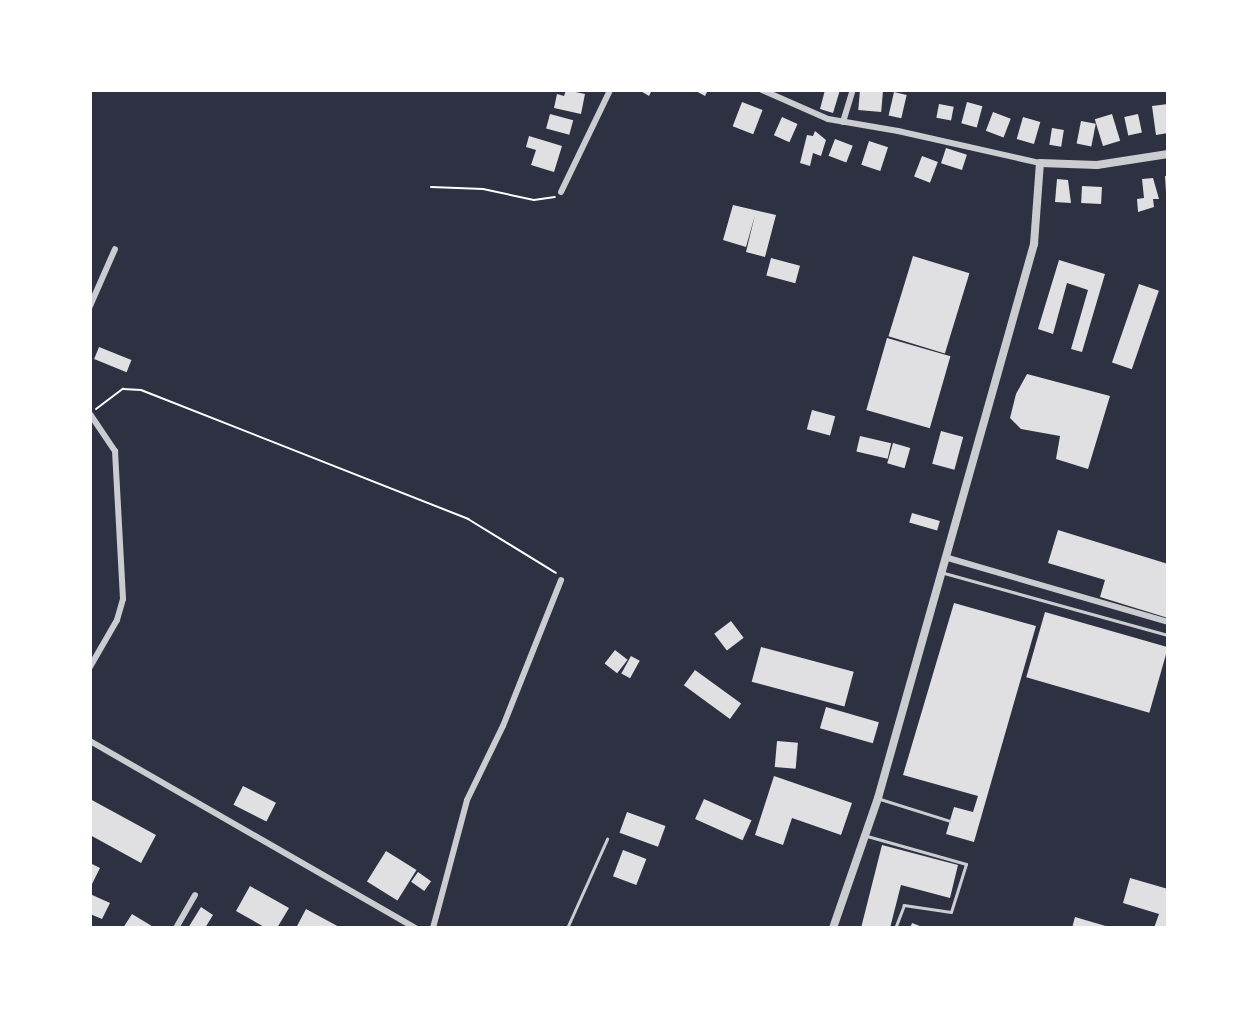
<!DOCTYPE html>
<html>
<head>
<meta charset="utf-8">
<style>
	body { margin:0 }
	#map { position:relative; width:1258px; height:1018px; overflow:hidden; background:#2d3142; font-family:"Roboto Condensed",sans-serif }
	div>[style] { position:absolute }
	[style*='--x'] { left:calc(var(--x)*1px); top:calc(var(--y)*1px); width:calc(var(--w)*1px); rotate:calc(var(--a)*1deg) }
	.building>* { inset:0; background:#e0e0e3; transform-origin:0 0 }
	.path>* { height:2px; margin:-1px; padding:0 1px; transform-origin:1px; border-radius:1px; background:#fff }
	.service>* { height:3px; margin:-1.5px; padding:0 1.5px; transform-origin:1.5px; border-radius:1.5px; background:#caccd0 }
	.minor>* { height:6px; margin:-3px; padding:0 3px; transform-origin:3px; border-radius:3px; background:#caccd0 }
	.tertiary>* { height:8px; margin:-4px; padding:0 4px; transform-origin:4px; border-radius:4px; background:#caccd0 }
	span { translate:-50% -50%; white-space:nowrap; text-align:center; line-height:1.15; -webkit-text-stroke:6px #fff; paint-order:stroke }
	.frame { position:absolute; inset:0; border:92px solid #fff; pointer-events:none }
</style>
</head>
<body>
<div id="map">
	<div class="building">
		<div style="clip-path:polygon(566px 90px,585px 94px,581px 114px,554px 108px,557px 94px,564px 96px)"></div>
		<div style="clip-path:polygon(639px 90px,652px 90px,649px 96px)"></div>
		<div style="clip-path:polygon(694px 90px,708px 90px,705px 96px)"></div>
		<div style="clip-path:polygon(825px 90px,840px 90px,833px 113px,820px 109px)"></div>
		<div style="left:860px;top:90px;width:23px;height:20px;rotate:5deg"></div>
		<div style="left:894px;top:92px;width:13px;height:24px;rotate:13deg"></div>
		<div style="left:742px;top:102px;width:22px;height:26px;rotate:21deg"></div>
		<div style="left:967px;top:102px;width:16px;height:22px;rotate:15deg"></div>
		<div style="left:939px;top:104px;width:15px;height:14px;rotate:11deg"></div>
		<div style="clip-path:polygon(1168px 104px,1168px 133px,1156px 135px,1152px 106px)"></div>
		<div style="left:993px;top:112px;width:19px;height:20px;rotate:21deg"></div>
		<div style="left:550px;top:114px;width:24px;height:15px;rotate:15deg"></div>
		<div style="left:1112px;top:114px;width:28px;height:18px;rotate:73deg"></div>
		<div style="left:1138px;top:114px;width:19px;height:14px;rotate:78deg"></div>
		<div style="left:782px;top:117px;width:17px;height:20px;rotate:24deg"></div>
		<div style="left:1023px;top:117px;width:18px;height:23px;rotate:16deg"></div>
		<div style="left:1081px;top:121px;width:15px;height:23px;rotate:11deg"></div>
		<div style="left:1052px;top:128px;width:12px;height:17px;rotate:9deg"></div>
		<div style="clip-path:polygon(815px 131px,826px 140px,821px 156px,813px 153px,810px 166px,800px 163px,807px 135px,813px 136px)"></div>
		<div style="clip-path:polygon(529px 136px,562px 146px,554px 172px,531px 165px,536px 150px,526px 147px)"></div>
		<div style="left:835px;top:139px;width:19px;height:18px;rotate:21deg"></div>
		<div style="left:869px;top:141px;width:20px;height:25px;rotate:18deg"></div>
		<div style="left:946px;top:148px;width:22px;height:16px;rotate:18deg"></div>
		<div style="left:922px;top:156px;width:17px;height:22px;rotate:21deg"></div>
		<div style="clip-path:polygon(1165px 176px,1168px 176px,1168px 192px,1166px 192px)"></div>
		<div style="clip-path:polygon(1153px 178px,1159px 199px,1153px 199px,1154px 207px,1138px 212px,1137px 199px,1144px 198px,1142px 179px)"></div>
		<div style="clip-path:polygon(1057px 179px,1068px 180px,1071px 203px,1055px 202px)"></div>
		<div style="left:1082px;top:186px;width:20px;height:17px;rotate:3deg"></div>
		<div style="clip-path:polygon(733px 205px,776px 215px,765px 257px,746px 252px,755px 215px,746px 247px,723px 240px)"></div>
		<div style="left:913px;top:256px;width:59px;height:84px;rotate:17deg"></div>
		<div style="left:771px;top:258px;width:30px;height:18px;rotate:15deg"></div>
		<div style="clip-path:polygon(1059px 260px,1105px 274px,1082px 352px,1071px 349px,1088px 290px,1067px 283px,1053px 334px,1038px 329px)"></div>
		<div style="left:1139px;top:284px;width:21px;height:83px;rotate:19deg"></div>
		<div style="left:887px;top:338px;width:66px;height:75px;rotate:16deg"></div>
		<div style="left:99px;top:347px;width:35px;height:13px;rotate:22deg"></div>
		<div style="clip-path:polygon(1027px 374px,1110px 396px,1088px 469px,1056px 459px,1060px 436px,1021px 429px,1010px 418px,1016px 394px)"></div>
		<div style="left:812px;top:410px;width:24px;height:20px;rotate:15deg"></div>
		<div style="left:941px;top:431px;width:23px;height:34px;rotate:15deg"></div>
		<div style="left:860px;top:436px;width:32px;height:16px;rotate:13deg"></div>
		<div style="left:893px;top:443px;width:18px;height:21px;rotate:16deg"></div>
		<div style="left:912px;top:513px;width:29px;height:10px;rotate:16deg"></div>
		<div style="clip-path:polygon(1058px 530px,1168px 564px,1168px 618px,1100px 597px,1105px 580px,1048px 563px)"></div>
		<div style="clip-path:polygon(954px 603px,1036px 626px,974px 842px,946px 834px,954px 807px,973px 812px,978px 796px,903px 775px)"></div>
		<div style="left:1045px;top:612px;width:128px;height:68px;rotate:16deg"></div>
		<div style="left:731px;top:621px;width:21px;height:21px;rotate:53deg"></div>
		<div style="left:761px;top:647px;width:96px;height:36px;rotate:15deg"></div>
		<div style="left:615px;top:650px;width:16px;height:17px;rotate:38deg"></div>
		<div style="left:631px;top:656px;width:10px;height:20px;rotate:29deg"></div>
		<div style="left:695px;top:670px;width:57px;height:19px;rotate:36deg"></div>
		<div style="left:826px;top:707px;width:55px;height:22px;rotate:16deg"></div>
		<div style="left:777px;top:741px;width:21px;height:26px;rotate:5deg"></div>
		<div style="clip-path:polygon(774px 776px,852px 803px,841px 835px,792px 818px,783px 845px,755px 835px)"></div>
		<div style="left:243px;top:786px;width:37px;height:21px;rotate:27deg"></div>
		<div style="clip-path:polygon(90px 799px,156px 835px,141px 863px,90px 835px)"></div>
		<div style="left:704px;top:799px;width:52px;height:22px;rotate:24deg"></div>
		<div style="left:627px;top:812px;width:41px;height:22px;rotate:20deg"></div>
		<div style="clip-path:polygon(882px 845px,958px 865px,950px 898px,901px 885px,890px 928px,861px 928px)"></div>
		<div style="left:623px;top:850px;width:25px;height:28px;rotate:21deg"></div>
		<div style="left:386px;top:851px;width:36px;height:36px;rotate:32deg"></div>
		<div style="clip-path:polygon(90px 863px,100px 868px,90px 888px)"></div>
		<div style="left:418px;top:872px;width:16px;height:12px;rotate:35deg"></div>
		<div style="clip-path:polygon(1130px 878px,1168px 889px,1168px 928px,1154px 928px,1159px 914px,1123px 903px)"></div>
		<div style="clip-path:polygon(250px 886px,289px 908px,277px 928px,266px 928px,236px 911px)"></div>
		<div style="clip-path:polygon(90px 894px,110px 903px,102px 919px,90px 914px)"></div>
		<div style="clip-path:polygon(201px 907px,213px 915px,205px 928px,188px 928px)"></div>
		<div style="clip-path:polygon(306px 909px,341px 928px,296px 928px)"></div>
		<div style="clip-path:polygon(132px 914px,155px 928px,123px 928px)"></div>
		<div style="clip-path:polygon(1075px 917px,1109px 927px,1109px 928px,1072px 928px)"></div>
		<div style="clip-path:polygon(912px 923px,925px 928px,910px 928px)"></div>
	</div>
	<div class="path">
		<div style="--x:431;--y:187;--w:52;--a:2.2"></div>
		<div style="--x:483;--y:189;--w:52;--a:12.2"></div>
		<div style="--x:534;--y:200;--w:21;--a:-8"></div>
		<div style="--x:96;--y:409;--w:34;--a:-37"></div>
		<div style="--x:123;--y:389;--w:18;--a:3"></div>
		<div style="--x:141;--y:390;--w:352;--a:21.5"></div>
		<div style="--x:468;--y:519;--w:103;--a:31.5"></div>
	</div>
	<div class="service">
		<div style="--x:944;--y:573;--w:232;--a:15.5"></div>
		<div style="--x:880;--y:799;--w:73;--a:17.4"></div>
		<div style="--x:867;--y:836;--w:103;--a:15.8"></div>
		<div style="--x:966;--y:864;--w:50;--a:107.4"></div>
		<div style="--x:951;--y:912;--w:48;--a:-171.5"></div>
		<div style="--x:904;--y:905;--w:25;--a:111"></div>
		<div style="--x:567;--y:928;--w:98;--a:-65.8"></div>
	</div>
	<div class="minor">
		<div style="--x:762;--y:90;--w:72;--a:23.7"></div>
		<div style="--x:828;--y:119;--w:71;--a:9.7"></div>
		<div style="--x:898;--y:131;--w:146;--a:12.7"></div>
		<div style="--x:843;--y:122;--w:34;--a:-73"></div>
		<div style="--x:561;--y:192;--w:113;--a:-64.3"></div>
		<div style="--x:90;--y:306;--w:62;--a:-66.3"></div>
		<div style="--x:90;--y:414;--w:45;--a:56"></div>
		<div style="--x:115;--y:451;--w:148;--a:86.9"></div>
		<div style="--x:123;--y:599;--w:22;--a:106"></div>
		<div style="--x:117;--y:620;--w:54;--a:119.9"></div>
		<div style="--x:948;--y:558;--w:229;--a:16.2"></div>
		<div style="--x:90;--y:741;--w:375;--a:29.9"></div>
		<div style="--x:176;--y:928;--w:38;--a:-60"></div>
		<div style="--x:433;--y:928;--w:132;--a:-75.1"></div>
		<div style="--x:467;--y:800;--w:82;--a:-64.1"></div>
		<div style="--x:503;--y:726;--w:157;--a:-68.3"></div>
	</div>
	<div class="tertiary">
		<div style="--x:833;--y:928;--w:138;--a:-70.9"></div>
		<div style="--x:878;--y:798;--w:576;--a:-74.27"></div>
		<div style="--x:1034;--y:244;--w:81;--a:-85.8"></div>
		<div style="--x:1040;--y:163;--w:57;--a:2"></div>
		<div style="--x:1097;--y:165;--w:72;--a:-8.8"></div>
	</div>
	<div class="frame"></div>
</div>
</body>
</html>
